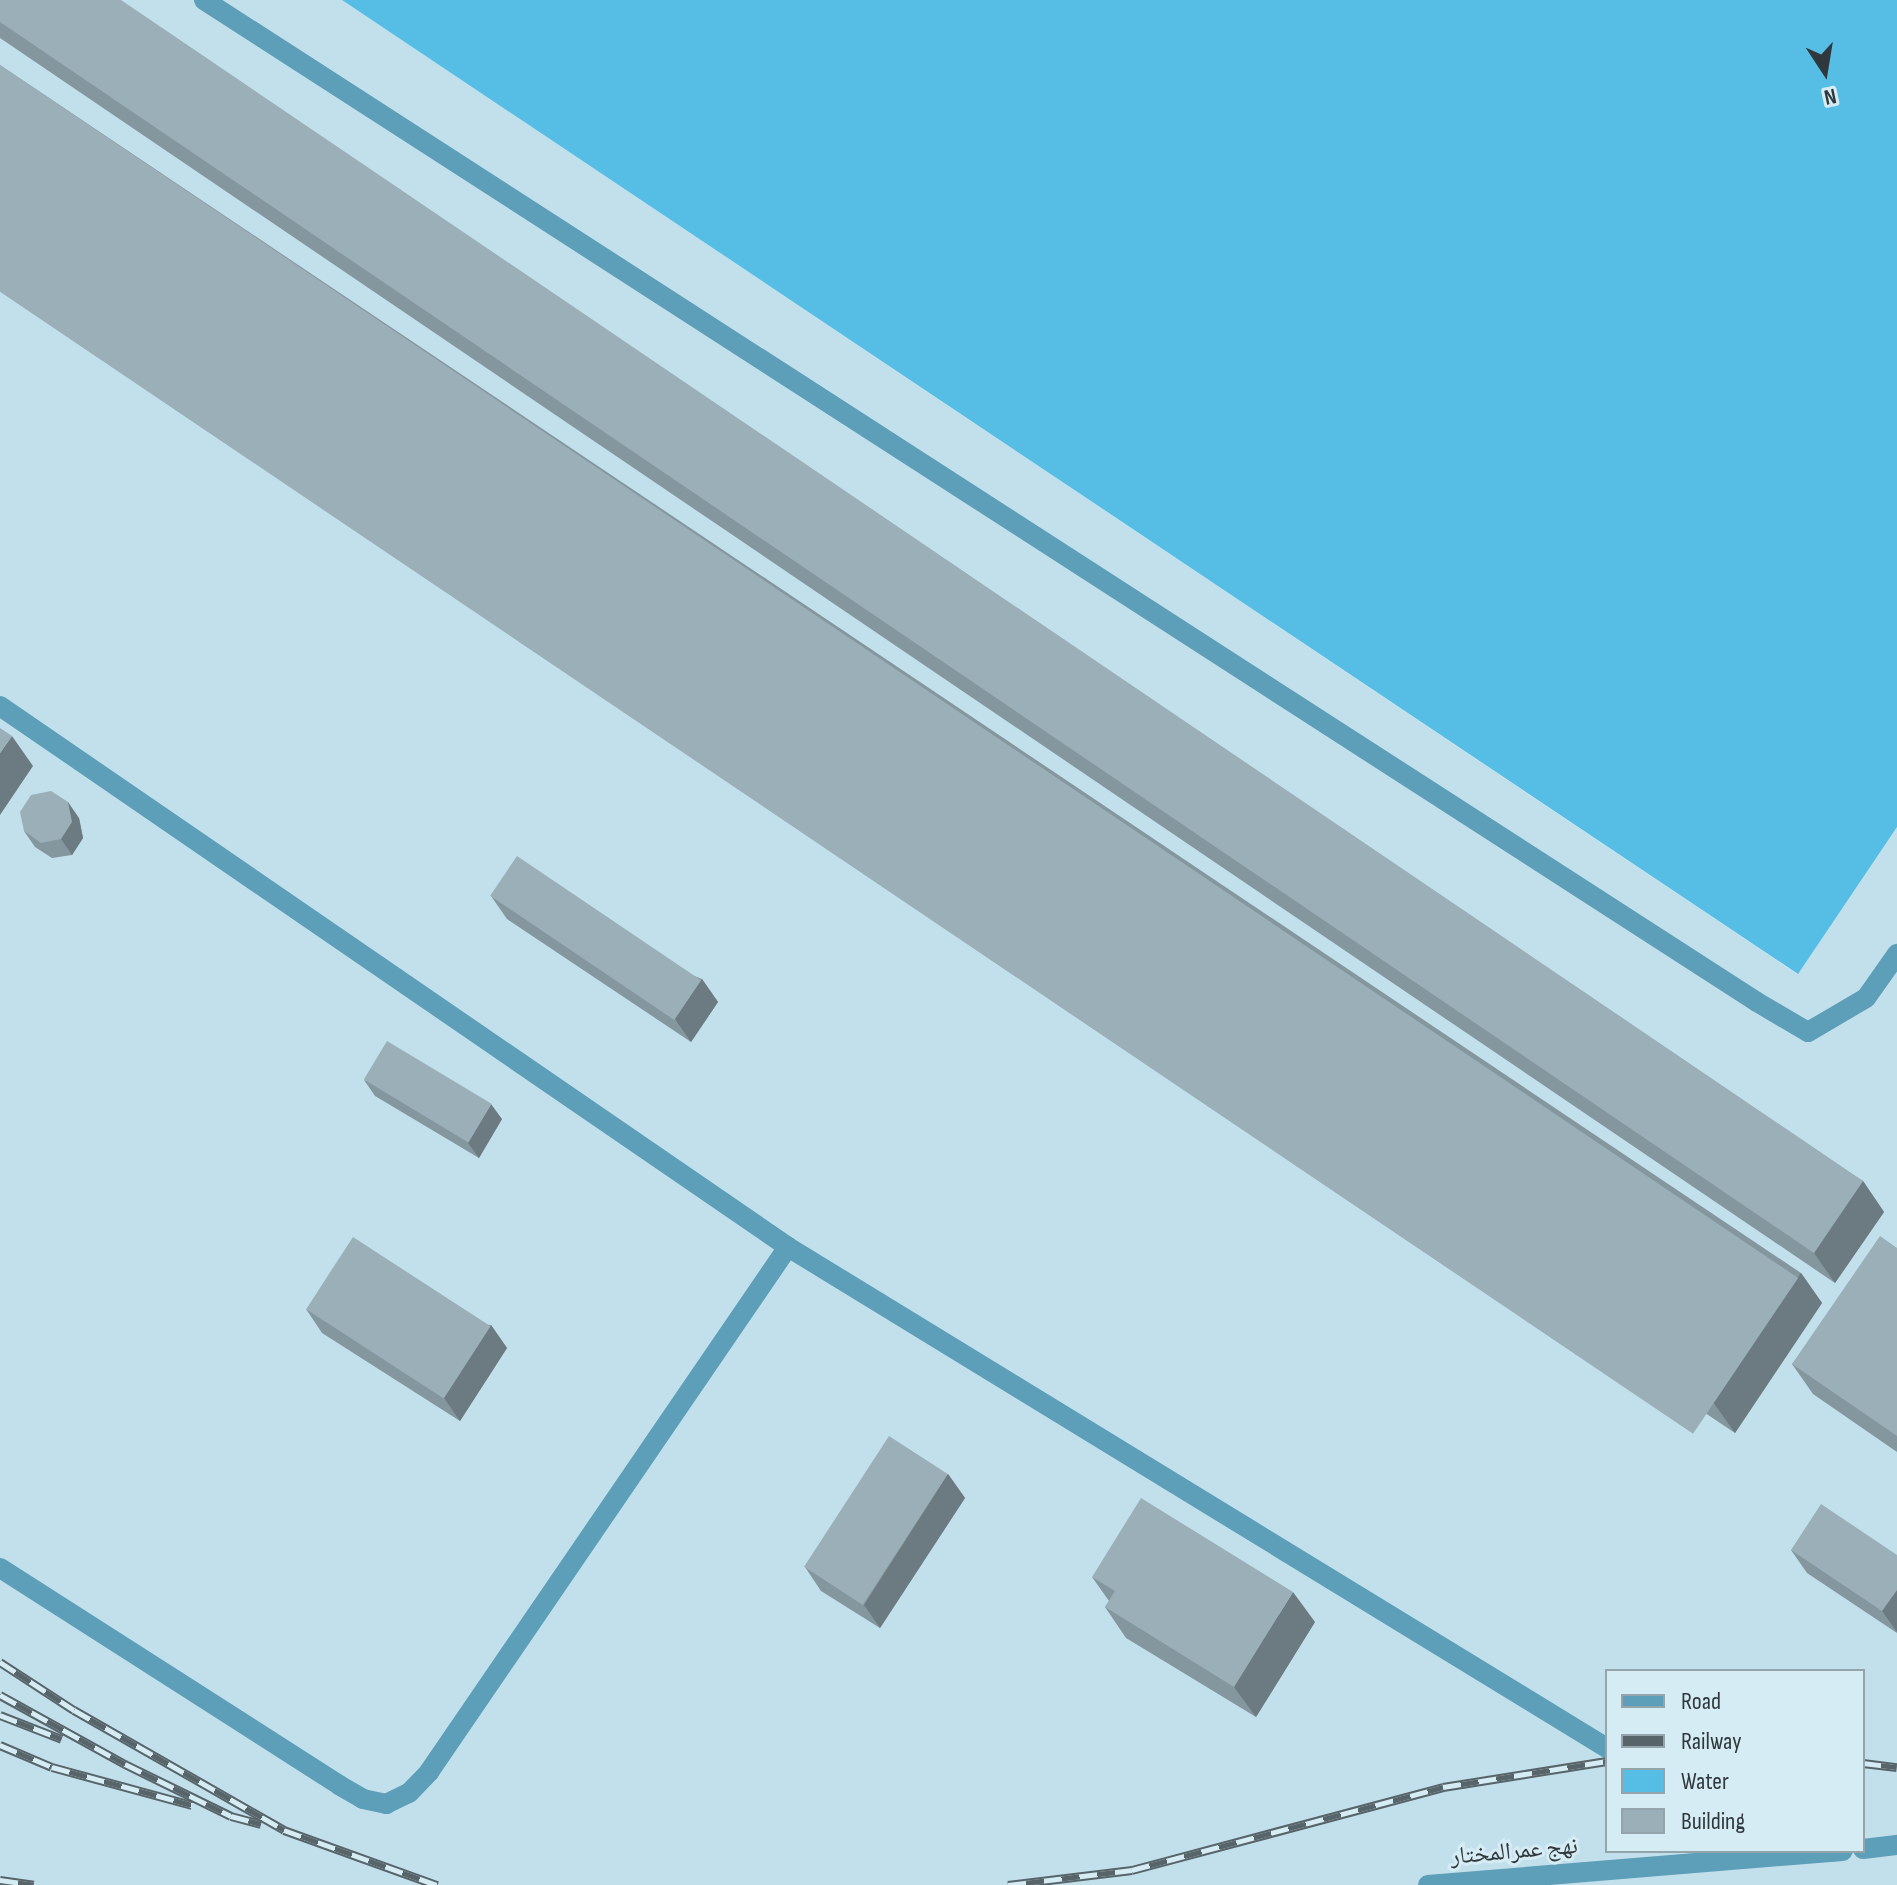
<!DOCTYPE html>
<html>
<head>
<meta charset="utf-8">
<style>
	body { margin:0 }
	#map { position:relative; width:1897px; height:1885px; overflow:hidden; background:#d6ecf5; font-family:"Sofia Sans Condensed","Noto Naskh Arabic",sans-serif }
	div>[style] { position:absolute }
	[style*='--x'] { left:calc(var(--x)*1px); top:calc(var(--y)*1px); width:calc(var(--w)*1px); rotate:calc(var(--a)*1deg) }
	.built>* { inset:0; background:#c2e0ec }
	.water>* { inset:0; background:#56bee5 }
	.minor>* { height:20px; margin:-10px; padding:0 10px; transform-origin:10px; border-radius:10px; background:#5d9eb8 }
	.rail>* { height:9px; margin-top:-4.5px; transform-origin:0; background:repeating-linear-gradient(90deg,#d6ecf5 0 18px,#576469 0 36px); box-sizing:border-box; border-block:2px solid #576469 }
	.wall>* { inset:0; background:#84969e }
	.shaded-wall>* { inset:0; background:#6c7a81 }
	.building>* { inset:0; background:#9aafb8; transform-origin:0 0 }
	span { translate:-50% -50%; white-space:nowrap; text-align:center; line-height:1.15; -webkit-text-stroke:6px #d6ecf5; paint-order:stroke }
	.street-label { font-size:24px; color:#2f383c }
	.legend { position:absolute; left:1605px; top:1669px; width:260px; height:184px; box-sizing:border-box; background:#d6ecf5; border:2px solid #93a4ab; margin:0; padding:10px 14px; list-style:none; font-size:24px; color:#2f383c }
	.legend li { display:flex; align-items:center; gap:16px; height:40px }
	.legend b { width:40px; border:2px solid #93a4ab }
	.north { position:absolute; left:1785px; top:32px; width:80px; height:80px; -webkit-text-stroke:6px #d6ecf5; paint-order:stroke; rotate:168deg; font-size:22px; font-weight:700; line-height:32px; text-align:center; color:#2f383c }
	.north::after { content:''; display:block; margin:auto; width:28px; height:36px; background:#2f383c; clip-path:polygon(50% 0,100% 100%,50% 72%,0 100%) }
</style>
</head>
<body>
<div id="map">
	<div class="built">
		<div style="clip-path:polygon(evenodd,0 0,342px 0,1797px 974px,1897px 827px,1897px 1885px,0 1885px,0 0,1607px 1671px,1863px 1671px,1863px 1851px,1607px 1851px,1607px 1671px)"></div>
	</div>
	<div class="water">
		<div style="clip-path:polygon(342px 0,1897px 0,1897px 827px,1798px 974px)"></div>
	</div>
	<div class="minor">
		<div style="--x:204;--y:0;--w:1848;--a:32.83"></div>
		<div style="--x:1757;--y:1002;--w:59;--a:30.5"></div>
		<div style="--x:1808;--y:1032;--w:67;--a:-30.4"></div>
		<div style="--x:1866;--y:998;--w:54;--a:-54.8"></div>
		<div style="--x:0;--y:706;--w:956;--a:34.47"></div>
		<div style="--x:788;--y:1247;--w:960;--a:31.46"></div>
		<div style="--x:0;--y:1568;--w:403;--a:32.6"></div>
		<div style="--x:339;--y:1785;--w:28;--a:30"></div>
		<div style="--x:363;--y:1799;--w:24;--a:12"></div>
		<div style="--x:386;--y:1804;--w:25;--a:-26"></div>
		<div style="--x:409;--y:1793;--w:29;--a:-46"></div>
		<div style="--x:429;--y:1772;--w:636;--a:-55.64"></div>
		<div style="--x:1863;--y:1849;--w:34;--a:-7"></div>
		<div style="--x:1428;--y:1885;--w:416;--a:-4.7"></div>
	</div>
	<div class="rail">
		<div style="--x:0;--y:1662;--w:88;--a:33"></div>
		<div style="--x:74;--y:1710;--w:242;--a:29.7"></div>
		<div style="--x:284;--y:1830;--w:163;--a:19.8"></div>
		<div style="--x:0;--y:1695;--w:143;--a:28.9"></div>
		<div style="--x:125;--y:1764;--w:118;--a:26.1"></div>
		<div style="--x:231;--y:1816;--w:31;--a:15"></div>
		<div style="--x:0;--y:1715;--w:66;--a:21.2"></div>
		<div style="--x:0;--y:1745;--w:56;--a:22.9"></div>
		<div style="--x:52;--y:1767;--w:145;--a:15.2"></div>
		<div style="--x:1863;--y:1763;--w:34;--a:7"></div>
		<div style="--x:0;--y:1880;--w:34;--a:8"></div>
		<div style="--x:1008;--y:1885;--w:125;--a:-6.9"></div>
		<div style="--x:1132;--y:1870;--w:322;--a:-14.9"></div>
		<div style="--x:1443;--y:1787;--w:166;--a:-9"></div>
	</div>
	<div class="wall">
		<div style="clip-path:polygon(0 0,1863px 1181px,1884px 1212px,1835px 1283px,0 38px)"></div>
		<div style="clip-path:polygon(0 65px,1801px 1273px,1822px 1303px,1735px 1433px,0 269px)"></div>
		<div style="clip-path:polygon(79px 818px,83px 838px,72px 855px,52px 858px,35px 847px,24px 831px)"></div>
		<div style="clip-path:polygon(491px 896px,702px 979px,718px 1002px,691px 1042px,507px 919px)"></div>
		<div style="clip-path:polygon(364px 1080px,502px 1119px,479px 1158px,375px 1096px)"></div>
		<div style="clip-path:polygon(1897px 1248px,1897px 1452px,1813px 1394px,1792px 1364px)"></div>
		<div style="clip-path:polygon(306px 1309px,491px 1325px,507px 1348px,460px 1421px,322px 1333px)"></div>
		<div style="clip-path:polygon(948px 1474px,965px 1498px,880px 1628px,821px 1591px,805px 1567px)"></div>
		<div style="clip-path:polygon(1791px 1550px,1897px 1555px,1897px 1633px,1807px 1573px)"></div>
		<div style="clip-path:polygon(1092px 1577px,1315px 1622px,1256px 1717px,1126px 1638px,1105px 1607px,1109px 1601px)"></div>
	</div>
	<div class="shaded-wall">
		<div style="clip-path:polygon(12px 736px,33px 766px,0 815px,0 753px)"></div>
		<div style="clip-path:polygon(68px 802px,79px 818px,83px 838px,72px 855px,61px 839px)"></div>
		<div style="clip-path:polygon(702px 979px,718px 1002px,691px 1042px,675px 1019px)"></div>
		<div style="clip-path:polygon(491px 1104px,502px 1119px,479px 1158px,468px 1143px)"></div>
		<div style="clip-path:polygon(1863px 1181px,1884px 1212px,1835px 1283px,1814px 1253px)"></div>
		<div style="clip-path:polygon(1801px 1273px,1822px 1303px,1735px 1433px,1713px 1402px)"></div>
		<div style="clip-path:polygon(491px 1325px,507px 1348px,460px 1421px,444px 1398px)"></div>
		<div style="clip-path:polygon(948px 1474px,965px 1498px,880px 1628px,864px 1605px)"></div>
		<div style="clip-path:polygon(1897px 1590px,1897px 1632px,1882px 1611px)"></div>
		<div style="clip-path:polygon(1293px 1592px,1315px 1622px,1256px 1717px,1234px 1687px)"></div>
	</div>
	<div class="building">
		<div style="clip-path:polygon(0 0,121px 0,1863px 1181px,1814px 1253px,0 22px)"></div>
		<div style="left:0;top:65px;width:2169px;height:188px;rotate:34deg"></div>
		<div style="clip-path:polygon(0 728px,12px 736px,0 753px)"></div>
		<div style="clip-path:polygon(51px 791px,68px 802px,72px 822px,61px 839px,41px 843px,24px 831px,20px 812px,31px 795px)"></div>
		<div style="left:517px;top:856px;width:222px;height:48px;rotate:34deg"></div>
		<div style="left:387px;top:1041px;width:122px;height:45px;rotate:31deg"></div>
		<div style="clip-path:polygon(1880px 1236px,1897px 1248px,1897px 1436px,1792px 1364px)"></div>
		<div style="left:353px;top:1237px;width:164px;height:86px;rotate:33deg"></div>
		<div style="left:889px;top:1436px;width:70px;height:156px;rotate:33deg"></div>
		<div style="clip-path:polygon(1141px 1498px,1293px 1592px,1234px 1687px,1105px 1607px,1115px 1591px,1092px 1577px)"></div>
		<div style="clip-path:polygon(1821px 1504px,1897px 1555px,1897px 1590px,1882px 1611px,1791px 1550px)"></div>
	</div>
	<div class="street-label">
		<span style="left:1514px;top:1851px;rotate:-5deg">نهج عمرالمختار</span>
	</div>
	<ul class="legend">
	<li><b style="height:10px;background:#5d9eb8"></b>Road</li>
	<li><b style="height:10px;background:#576469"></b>Railway</li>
	<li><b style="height:22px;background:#56bee5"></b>Water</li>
	<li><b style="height:22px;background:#9aafb8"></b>Building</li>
	</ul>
	<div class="north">N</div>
</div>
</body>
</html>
